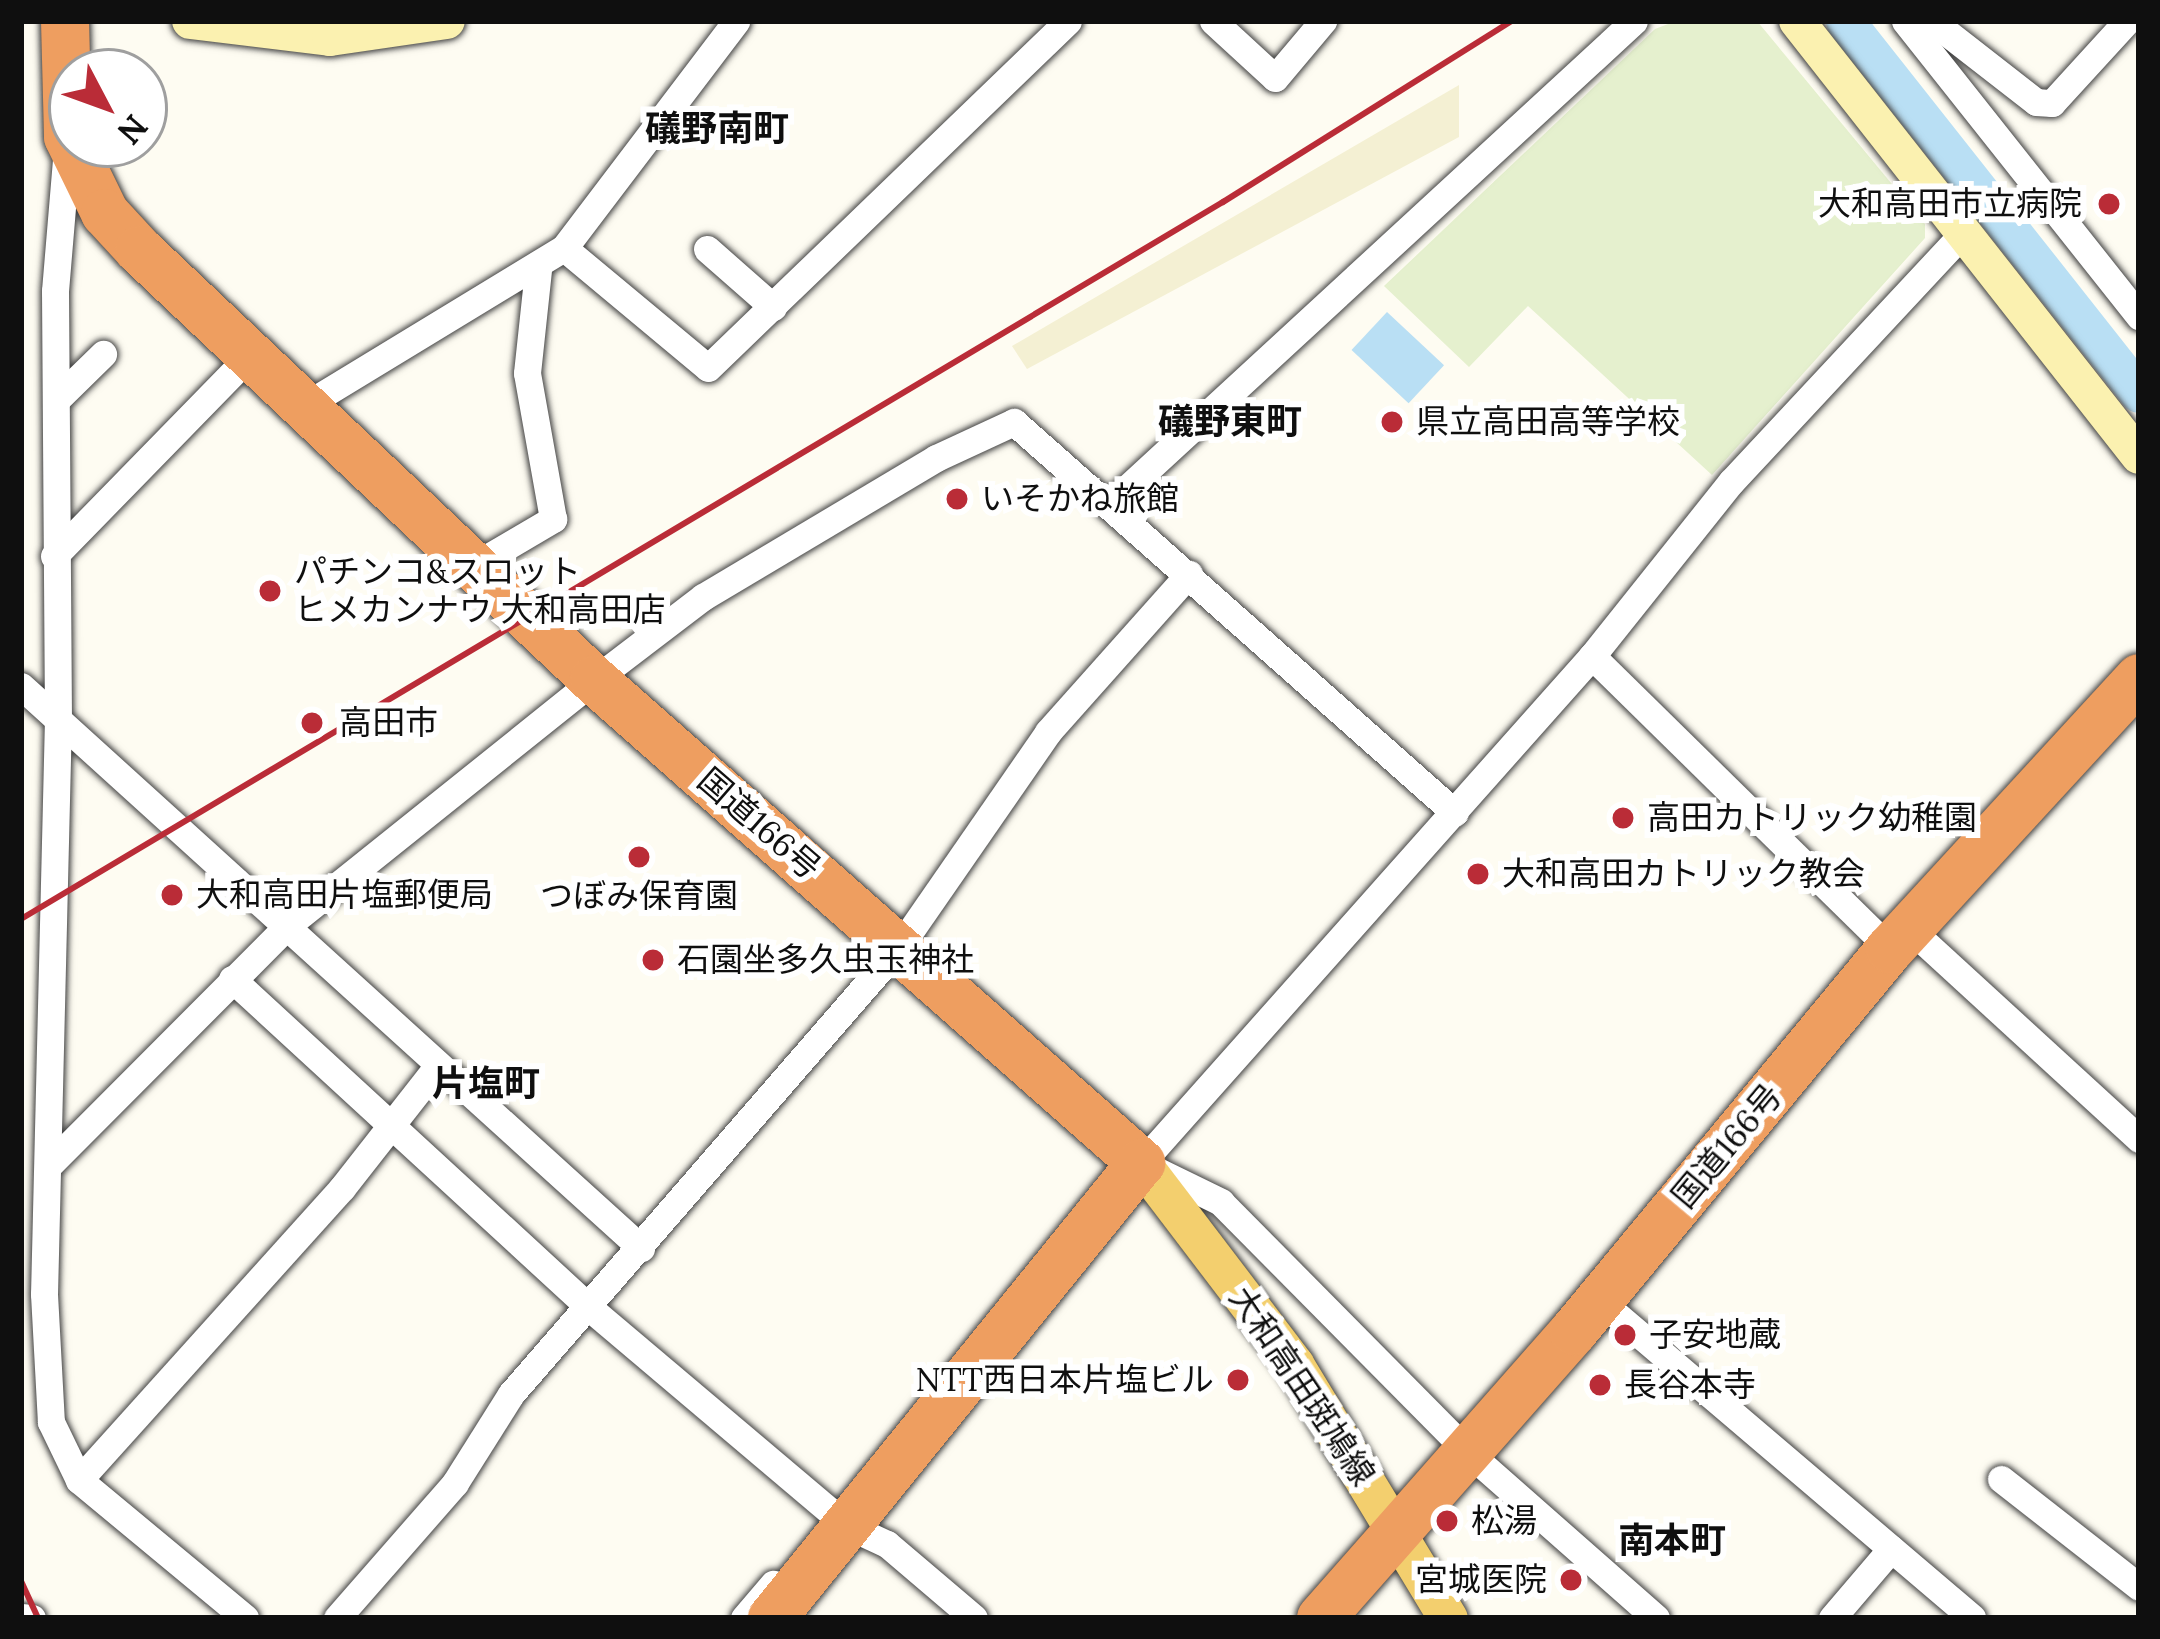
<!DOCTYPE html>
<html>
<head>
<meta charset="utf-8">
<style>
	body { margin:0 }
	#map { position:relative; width:2160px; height:1639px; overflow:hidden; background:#fefcf2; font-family:Lora,"Noto Sans JP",serif }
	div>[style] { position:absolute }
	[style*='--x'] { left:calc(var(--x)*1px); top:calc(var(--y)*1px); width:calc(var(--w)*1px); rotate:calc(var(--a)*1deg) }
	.farmland>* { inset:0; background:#f4f0d3 }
	.pitch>* { inset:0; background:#e5f0ce }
	.water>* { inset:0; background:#b9dff4; transform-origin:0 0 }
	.river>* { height:39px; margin:-19.5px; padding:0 19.5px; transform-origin:19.5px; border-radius:19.5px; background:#b9dff4 }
	.roads { filter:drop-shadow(0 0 3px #424242) drop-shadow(0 0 3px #424242) }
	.street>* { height:27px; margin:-13.5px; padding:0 13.5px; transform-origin:13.5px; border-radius:13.5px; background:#fff }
	.secondary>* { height:36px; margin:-18px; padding:0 18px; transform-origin:18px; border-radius:18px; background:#fbf1b0 }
	.primary>* { height:39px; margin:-19.5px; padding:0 19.5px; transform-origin:19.5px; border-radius:19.5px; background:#f3cf6e }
	.highway>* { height:48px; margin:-24px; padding:0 24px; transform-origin:24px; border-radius:24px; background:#ee9e60 }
	.rail>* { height:6px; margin:-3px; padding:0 3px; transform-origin:3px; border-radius:3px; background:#ba2c37 }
	.dots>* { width:33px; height:33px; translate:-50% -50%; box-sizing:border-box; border:6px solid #fff; border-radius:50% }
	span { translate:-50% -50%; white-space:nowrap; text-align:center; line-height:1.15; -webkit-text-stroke:12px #fff; paint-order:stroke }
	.poi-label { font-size:33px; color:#0f0f0f }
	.right { translate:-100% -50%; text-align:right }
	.left { translate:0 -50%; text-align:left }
	.street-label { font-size:33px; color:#0f0f0f }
	.neighbourhood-label { font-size:36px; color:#0f0f0f; font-weight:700 }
	.frame { position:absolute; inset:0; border:24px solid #0f0f0f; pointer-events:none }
	.north { position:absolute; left:48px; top:48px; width:120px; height:120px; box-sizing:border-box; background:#fff; border:3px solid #9f9f9f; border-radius:50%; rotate:131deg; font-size:33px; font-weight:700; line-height:48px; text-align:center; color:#0f0f0f }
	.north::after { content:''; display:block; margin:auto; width:42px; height:54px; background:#ba2c37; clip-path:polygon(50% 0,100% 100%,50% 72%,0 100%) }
</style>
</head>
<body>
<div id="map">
	<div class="farmland">
		<div style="clip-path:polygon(1459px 85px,1459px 137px,1027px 369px,1012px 346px)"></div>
	</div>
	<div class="pitch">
		<div style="clip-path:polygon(1676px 21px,1757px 21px,1925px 224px,1925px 238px,1712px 475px,1528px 306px,1469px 367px,1384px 286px,1655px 29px)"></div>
	</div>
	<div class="water">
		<div style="left:1387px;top:312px;width:78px;height:52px;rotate:43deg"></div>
	</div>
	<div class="river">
		<div style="--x:1845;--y:21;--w:474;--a:51.7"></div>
	</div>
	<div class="roads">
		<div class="street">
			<div style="--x:1213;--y:21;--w:84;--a:42.6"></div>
			<div style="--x:1275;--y:78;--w:75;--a:-49.9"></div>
			<div style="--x:1905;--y:21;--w:377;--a:51.6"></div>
			<div style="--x:1932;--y:21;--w:132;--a:37.9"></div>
			<div style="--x:2036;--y:102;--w:16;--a:4"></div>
			<div style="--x:2052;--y:103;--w:111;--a:-47.6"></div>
			<div style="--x:67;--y:148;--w:144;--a:94.8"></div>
			<div style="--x:55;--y:291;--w:427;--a:89.6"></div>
			<div style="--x:58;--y:718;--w:576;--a:91.39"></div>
			<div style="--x:44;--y:1294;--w:128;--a:86.9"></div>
			<div style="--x:51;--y:1422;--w:64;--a:64.2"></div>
			<div style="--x:79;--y:1480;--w:216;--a:39.7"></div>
			<div style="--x:564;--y:248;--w:187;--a:39.8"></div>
			<div style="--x:708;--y:368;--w:500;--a:-43.95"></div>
			<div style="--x:707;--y:249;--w:88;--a:41.3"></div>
			<div style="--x:56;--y:400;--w:66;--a:-44.4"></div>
			<div style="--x:304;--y:406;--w:304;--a:-31.3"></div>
			<div style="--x:564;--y:248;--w:285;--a:-52.8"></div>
			<div style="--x:1111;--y:503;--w:711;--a:-42.66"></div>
			<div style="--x:54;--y:556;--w:277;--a:-45.7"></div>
			<div style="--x:475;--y:565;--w:91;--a:-30.5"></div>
			<div style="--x:553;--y:519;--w:148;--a:-100.1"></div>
			<div style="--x:527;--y:373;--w:104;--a:-83.9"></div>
			<div style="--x:1592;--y:656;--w:418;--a:44.5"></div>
			<div style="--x:21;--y:686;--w:837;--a:42.19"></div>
			<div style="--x:1910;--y:929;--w:311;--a:42.5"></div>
			<div style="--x:232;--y:979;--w:481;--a:42.6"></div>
			<div style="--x:586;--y:1305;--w:341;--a:40.2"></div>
			<div style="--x:846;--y:1525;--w:45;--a:24.9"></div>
			<div style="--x:887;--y:1544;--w:114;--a:40.4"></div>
			<div style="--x:50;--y:1164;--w:337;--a:-45.1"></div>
			<div style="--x:288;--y:925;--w:392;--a:-38.7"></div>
			<div style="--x:594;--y:680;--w:137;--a:-37.3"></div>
			<div style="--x:703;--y:597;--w:271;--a:-30.8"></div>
			<div style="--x:936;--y:458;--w:86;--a:-24.8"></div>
			<div style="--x:1014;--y:422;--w:589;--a:41.56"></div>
			<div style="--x:1599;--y:1300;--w:490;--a:40.4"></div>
			<div style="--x:2001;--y:1479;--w:175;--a:38"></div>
			<div style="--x:79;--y:1480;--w:393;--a:-48"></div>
			<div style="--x:342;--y:1188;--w:154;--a:-51.9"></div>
			<div style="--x:21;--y:1617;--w:11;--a:5"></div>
			<div style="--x:337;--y:1618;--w:179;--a:-48.8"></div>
			<div style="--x:455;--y:1483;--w:105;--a:-57.8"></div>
			<div style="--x:511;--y:1394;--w:593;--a:-49.03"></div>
			<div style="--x:900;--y:946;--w:260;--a:-55.3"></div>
			<div style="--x:1048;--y:732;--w:212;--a:-48.3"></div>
			<div style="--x:744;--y:1618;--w:45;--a:-49.5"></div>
			<div style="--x:1656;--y:1618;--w:251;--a:-138.6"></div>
			<div style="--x:1468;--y:1452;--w:351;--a:-134.7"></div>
			<div style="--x:1221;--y:1202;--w:89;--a:-154"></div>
			<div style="--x:1141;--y:1163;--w:679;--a:-48.35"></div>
			<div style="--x:1592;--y:656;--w:223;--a:-51.4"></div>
			<div style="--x:1731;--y:482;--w:340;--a:-47"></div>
			<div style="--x:1832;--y:1618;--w:91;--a:-49.5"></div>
		</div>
		<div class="secondary">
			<div style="--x:190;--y:21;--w:141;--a:6.9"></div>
			<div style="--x:330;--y:38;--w:118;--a:-8.3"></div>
			<div style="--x:1797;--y:21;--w:553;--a:51.83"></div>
		</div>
		<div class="primary">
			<div style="--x:1141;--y:1163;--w:253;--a:52.7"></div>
			<div style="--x:1294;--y:1364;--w:297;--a:58.8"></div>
		</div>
		<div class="highway">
			<div style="--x:65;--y:21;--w:116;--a:88.5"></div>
			<div style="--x:68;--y:137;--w:85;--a:64"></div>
			<div style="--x:105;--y:213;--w:50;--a:47.4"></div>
			<div style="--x:139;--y:250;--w:626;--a:43.38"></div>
			<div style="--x:594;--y:680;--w:730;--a:41.44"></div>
			<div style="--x:1141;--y:1163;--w:586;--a:129.04"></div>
			<div style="--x:1321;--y:1618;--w:383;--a:-48.6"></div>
			<div style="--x:1574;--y:1331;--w:496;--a:-50.4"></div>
			<div style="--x:1890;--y:949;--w:368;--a:-47.4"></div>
		</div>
	</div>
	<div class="rail">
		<div style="--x:21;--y:919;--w:1400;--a:-30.82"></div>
		<div style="--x:1223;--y:202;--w:340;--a:-32.1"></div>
		<div style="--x:21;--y:1581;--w:41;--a:65.3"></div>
	</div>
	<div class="dots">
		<div style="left:2109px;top:204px;background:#ba2c37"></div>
		<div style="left:1392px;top:422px;background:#ba2c37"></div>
		<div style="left:957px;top:499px;background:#ba2c37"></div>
		<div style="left:270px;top:591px;background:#ba2c37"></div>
		<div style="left:312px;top:723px;background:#ba2c37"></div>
		<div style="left:1623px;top:818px;background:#ba2c37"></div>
		<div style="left:639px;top:857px;background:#ba2c37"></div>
		<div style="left:1478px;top:874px;background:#ba2c37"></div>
		<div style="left:172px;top:895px;background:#ba2c37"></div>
		<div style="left:653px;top:960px;background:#ba2c37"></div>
		<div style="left:1625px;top:1335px;background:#ba2c37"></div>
		<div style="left:1238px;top:1380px;background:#ba2c37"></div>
		<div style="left:1600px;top:1385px;background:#ba2c37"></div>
		<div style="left:1447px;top:1521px;background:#ba2c37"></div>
		<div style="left:1571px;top:1580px;background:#ba2c37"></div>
	</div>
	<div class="poi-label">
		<span class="right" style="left:2082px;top:204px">大和高田市立病院</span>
		<span class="left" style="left:1416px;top:422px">県立高田高等学校</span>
		<span class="left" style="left:981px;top:499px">いそかね旅館</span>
		<span class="left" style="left:294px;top:591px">パチンコ&amp;スロット<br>ヒメカンナウ 大和高田店</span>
		<span class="left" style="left:339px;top:723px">高田市</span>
		<span class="left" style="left:1647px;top:818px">高田カトリック幼稚園</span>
		<span class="left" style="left:1502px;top:874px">大和高田カトリック教会</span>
		<span class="left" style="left:196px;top:895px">大和高田片塩郵便局</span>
		<span style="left:639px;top:896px">つぼみ保育園</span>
		<span class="left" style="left:677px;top:960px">石園坐多久虫玉神社</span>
		<span class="left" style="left:1649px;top:1335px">子安地蔵</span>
		<span class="right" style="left:1214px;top:1380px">NTT西日本片塩ビル</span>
		<span class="left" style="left:1624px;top:1385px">長谷本寺</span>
		<span class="left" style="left:1471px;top:1521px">松湯</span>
		<span class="right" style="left:1547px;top:1580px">宮城医院</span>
	</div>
	<div class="street-label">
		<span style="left:759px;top:824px;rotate:41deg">国道166号</span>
		<span style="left:1727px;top:1146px;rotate:-50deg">国道166号</span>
		<span style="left:1302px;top:1386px;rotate:56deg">大和高田斑鳩線</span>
	</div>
	<div class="neighbourhood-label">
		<span style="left:717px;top:129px">礒野南町</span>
		<span style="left:1230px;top:422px">礒野東町</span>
		<span style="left:486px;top:1084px">片塩町</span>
		<span style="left:1672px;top:1541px">南本町</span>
	</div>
	<div class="frame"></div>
	<div class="north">N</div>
</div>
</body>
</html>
